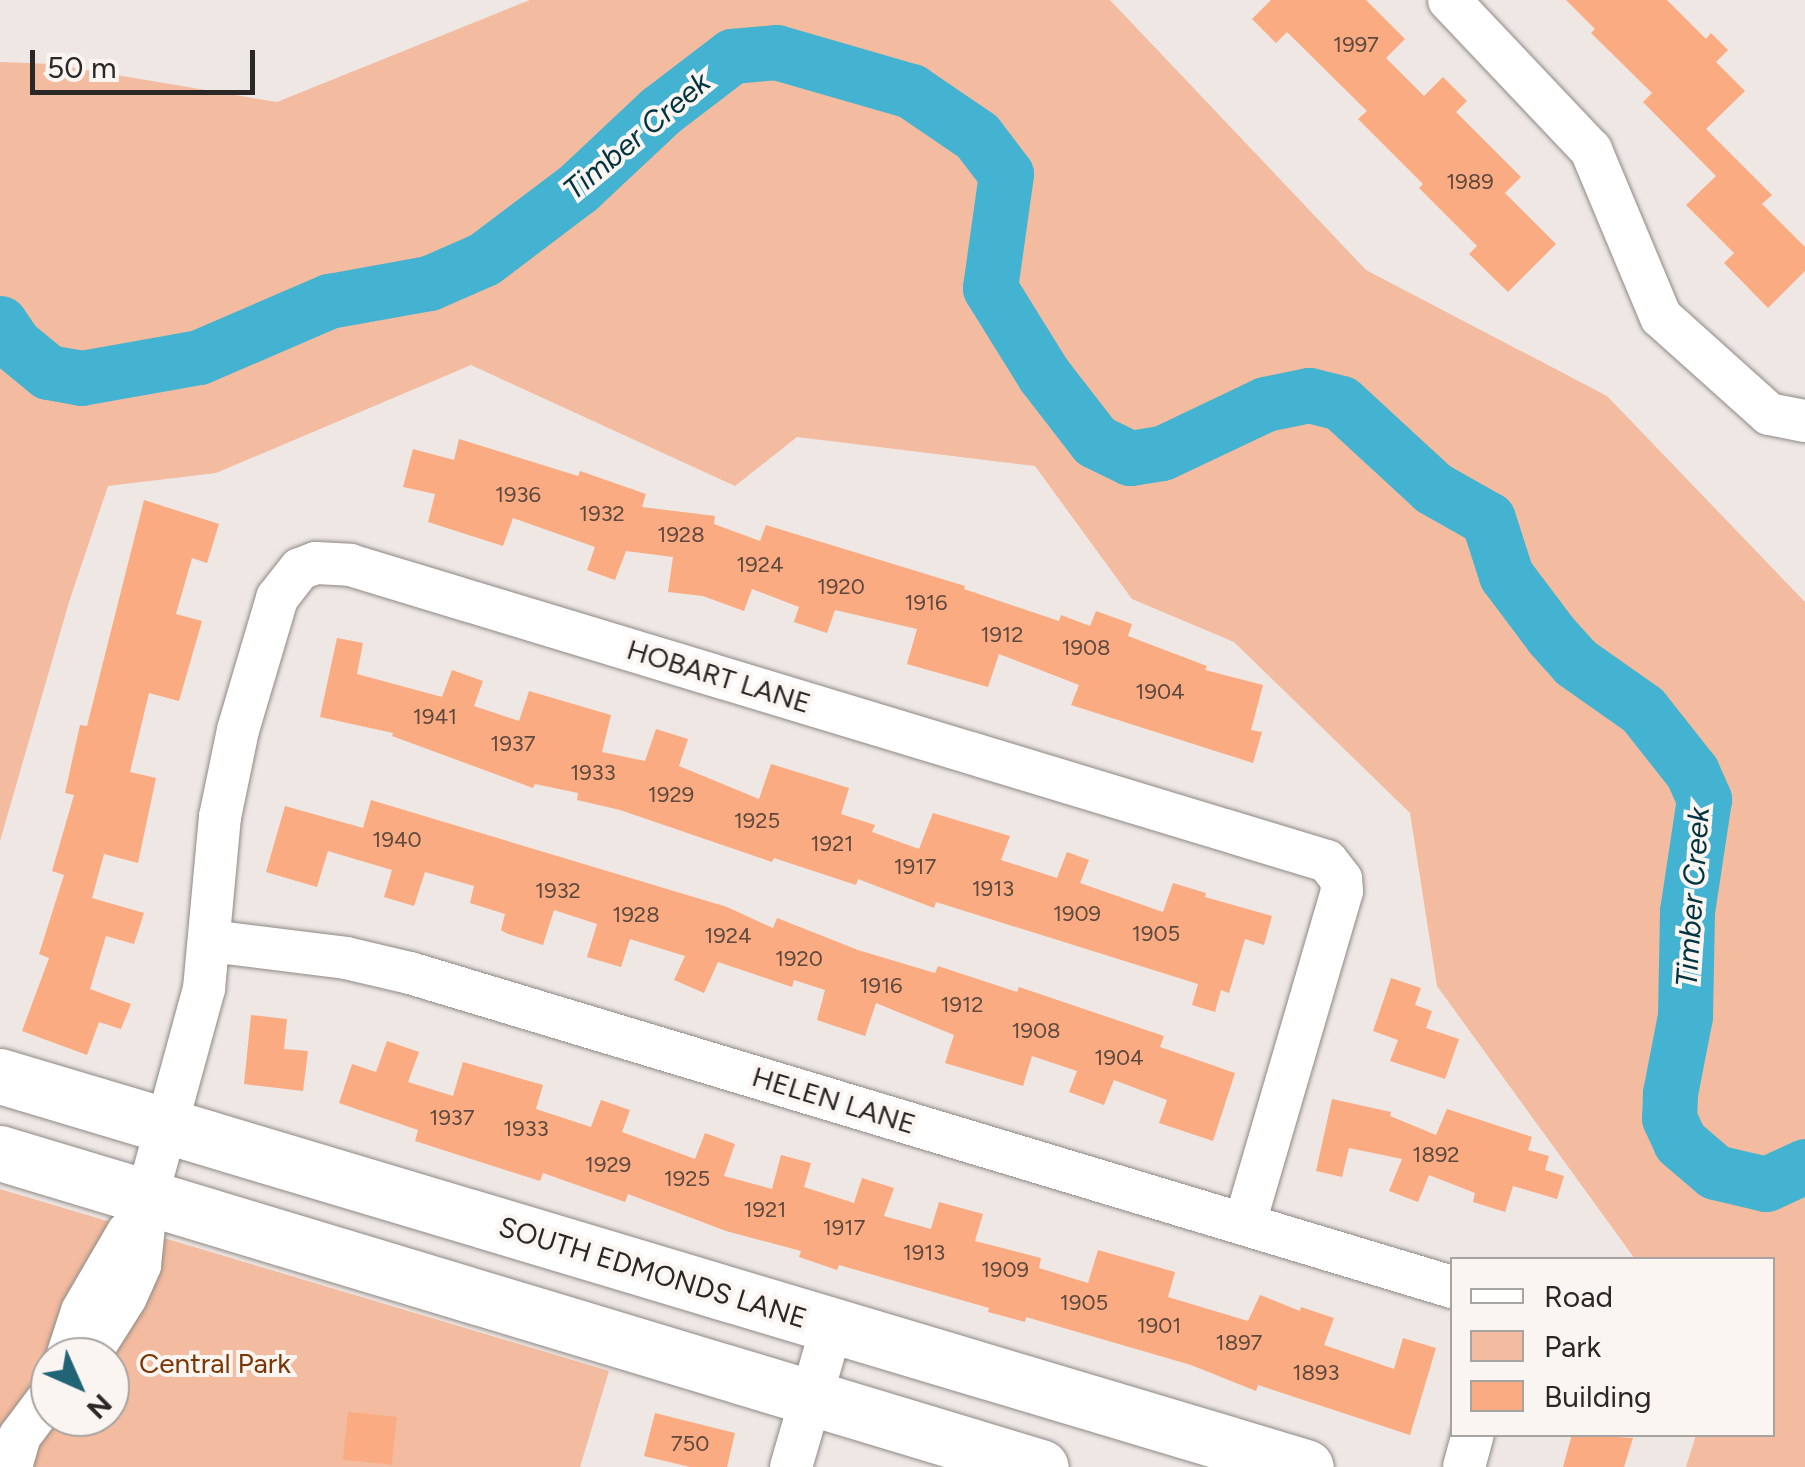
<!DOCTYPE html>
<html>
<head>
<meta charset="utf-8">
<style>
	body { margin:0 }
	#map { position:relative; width:1805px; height:1467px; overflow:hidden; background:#eee7e4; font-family:Figtree,sans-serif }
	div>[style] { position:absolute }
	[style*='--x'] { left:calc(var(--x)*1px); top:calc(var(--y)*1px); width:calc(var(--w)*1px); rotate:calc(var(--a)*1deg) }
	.green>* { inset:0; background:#f3bb9f }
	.river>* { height:55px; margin:-27.5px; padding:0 27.5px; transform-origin:27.5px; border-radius:27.5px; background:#43b3d1 }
	.building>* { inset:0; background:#faab82; transform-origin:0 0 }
	.roads { filter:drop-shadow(0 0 2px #8f8986) drop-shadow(0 0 2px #8f8986) }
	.minor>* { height:42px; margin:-21px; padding:0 21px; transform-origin:21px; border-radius:21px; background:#fff }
	.major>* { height:55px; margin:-27.5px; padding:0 27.5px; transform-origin:27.5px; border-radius:27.5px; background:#fff }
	span { translate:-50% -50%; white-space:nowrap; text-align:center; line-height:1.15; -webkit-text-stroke:8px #fbf5f2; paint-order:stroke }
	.number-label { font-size:22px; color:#5e493e }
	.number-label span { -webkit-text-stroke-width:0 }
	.street-label { font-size:28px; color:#2a2827 }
	.park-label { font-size:28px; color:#7b3604 }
	.water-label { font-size:30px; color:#003441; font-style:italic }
	.legend { position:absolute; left:1450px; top:1257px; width:325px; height:180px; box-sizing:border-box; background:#fbf5f2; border:2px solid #a7a3a1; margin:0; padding:12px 18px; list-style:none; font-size:30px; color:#2a2827 }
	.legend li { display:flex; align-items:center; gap:20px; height:50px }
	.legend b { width:50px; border:2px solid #a7a3a1 }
	.north { position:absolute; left:30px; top:1337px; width:100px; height:100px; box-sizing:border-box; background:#fbf5f2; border:2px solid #a7a3a1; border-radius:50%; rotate:135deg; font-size:28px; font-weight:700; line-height:40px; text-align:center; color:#2a2827 }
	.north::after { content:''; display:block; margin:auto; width:35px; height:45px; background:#206476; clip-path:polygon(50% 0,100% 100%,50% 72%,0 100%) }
	.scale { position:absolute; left:30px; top:50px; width:225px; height:45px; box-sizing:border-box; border:5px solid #2a2827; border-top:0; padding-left:12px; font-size:30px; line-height:35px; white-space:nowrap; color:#2a2827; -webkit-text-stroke:8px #fbf5f2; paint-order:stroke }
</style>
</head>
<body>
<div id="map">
	<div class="green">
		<div style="clip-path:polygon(530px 0,1110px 0,1366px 270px,1607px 396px,1805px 602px,1805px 1467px,1686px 1467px,1696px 1435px,1772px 1434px,1772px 1260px,1635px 1259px,1437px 986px,1410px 813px,1234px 642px,1132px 599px,1035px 466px,797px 437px,735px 486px,471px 365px,216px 473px,108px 486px,69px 602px,0 841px,0 62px,51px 64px,277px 102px)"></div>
		<div style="clip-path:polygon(evenodd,0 1189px,609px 1371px,580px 1467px,0 1467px,0 1189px,50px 1357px,110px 1357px,110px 1417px,50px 1417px,50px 1357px)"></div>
	</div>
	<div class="river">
		<div style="--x:0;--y:323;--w:25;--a:56"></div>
		<div style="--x:14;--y:344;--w:44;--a:39.5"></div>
		<div style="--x:48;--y:372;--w:34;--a:10"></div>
		<div style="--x:81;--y:378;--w:120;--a:-10.1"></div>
		<div style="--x:199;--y:357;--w:142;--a:-23.3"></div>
		<div style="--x:329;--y:301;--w:102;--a:-10.2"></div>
		<div style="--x:429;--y:283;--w:60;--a:-23.6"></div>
		<div style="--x:484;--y:259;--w:118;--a:-37.1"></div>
		<div style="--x:578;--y:188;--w:112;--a:-43.2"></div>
		<div style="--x:660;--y:111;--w:91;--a:-37.4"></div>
		<div style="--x:732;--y:56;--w:44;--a:-5.2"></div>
		<div style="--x:776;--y:52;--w:141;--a:16.1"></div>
		<div style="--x:911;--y:91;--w:80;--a:34.3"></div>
		<div style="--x:977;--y:136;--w:48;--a:52.7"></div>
		<div style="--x:1006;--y:174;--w:115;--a:98"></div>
		<div style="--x:990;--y:288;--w:102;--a:58.2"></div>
		<div style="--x:1044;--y:375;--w:83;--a:52.3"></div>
		<div style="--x:1095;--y:441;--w:39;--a:26"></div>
		<div style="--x:1130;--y:458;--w:32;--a:-9"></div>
		<div style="--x:1162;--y:453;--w:114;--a:-25.4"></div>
		<div style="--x:1265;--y:404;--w:45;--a:-11.6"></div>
		<div style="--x:1309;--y:395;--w:33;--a:14"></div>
		<div style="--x:1341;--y:403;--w:125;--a:42.7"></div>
		<div style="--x:1433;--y:488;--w:63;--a:29.4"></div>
		<div style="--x:1488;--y:519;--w:59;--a:72.2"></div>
		<div style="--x:1506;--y:575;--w:75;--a:53.1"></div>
		<div style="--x:1551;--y:635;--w:36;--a:48"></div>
		<div style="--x:1575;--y:662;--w:83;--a:35.2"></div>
		<div style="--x:1643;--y:710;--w:79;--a:51.7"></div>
		<div style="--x:1692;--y:772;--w:30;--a:66"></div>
		<div style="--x:1704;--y:799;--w:114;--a:98.6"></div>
		<div style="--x:1687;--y:912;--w:104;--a:91.1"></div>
		<div style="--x:1685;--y:1016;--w:78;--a:101"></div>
		<div style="--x:1670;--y:1093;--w:25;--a:92"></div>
		<div style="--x:1669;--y:1118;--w:26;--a:65"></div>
		<div style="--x:1680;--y:1142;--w:46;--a:40.6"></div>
		<div style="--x:1715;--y:1172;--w:52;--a:13.2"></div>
		<div style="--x:1766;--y:1184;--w:43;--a:-24.8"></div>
	</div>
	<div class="building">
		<div style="clip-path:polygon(1271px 0,1366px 0,1405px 39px,1386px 58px,1424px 96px,1443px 77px,1467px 101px,1456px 112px,1521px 177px,1505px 193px,1556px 244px,1508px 292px,1469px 254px,1477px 246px,1419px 188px,1423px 184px,1358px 119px,1367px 111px,1287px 32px,1276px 43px,1252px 19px)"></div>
		<div style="clip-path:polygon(1566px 0,1667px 0,1706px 39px,1711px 33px,1728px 50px,1716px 62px,1745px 91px,1706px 129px,1772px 195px,1762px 204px,1805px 247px,1805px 271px,1768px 308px,1724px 263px,1734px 253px,1686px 205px,1716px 176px,1643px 102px,1652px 93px,1591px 33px,1595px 29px)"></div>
		<div style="clip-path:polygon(459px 439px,578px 476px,580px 471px,646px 494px,642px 507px,715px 516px,714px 524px,760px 541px,766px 525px,965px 586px,964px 589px,1059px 621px,1061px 615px,1090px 626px,1096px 611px,1132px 624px,1128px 636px,1207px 666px,1205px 670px,1263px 685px,1251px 730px,1262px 732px,1253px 763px,1071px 705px,1079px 685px,999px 654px,988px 687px,907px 664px,917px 629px,835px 610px,827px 633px,794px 622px,799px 607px,752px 589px,744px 611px,703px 596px,668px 592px,673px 557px,626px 551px,615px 580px,587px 570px,595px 547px,513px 518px,503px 546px,428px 522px,435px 494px,403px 487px,413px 449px,454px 460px)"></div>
		<div style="clip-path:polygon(144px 500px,219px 524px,207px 563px,192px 558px,176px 614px,202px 621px,179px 701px,149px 693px,130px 772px,156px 778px,138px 863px,104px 854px,92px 898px,144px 913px,134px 944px,106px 936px,90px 989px,131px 1004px,121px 1029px,99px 1022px,87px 1055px,22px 1031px,49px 958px,39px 954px,64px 875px,52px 871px,74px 795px,65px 793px,80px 725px,87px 726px)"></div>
		<div style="clip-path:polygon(337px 638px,363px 643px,357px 674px,442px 697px,452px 670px,483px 681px,474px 706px,519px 721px,529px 691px,611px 715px,602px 752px,645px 761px,656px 729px,688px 739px,679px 766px,759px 799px,771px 764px,849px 788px,841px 814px,875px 825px,872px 832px,919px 849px,933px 813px,1010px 836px,1001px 860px,1057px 878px,1067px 852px,1089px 860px,1080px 883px,1163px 912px,1173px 883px,1206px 893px,1205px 897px,1272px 916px,1264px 945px,1245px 939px,1229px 993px,1221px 990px,1215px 1012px,1192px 1005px,1198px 984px,936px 902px,934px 908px,858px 879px,856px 885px,774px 858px,772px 862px,620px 810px,577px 800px,578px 793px,535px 784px,533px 788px,392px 736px,393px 733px,320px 717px)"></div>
		<div style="clip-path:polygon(371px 800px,727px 907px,773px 928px,777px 918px,858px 950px,935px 973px,938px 966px,1017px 992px,1019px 987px,1164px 1036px,1160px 1047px,1235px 1073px,1213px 1141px,1159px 1123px,1167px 1100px,1114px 1080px,1104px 1105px,1069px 1092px,1077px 1071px,1032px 1056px,1023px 1086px,945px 1063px,954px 1035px,876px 1003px,865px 1036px,817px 1020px,825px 990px,794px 980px,792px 987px,718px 962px,704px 993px,674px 980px,685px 956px,630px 939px,621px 967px,587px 957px,597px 924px,554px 910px,543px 945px,508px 934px,501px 930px,505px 914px,470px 903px,474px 886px,425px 872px,414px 906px,384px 897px,392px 870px,328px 851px,317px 887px,266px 872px,285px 806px,363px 828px)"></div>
		<div style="clip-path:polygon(1391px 978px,1421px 988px,1415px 1005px,1432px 1011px,1426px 1028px,1459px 1039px,1445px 1079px,1390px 1061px,1398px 1040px,1373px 1031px)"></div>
		<div style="clip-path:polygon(251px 1015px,287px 1019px,284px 1049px,308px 1051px,303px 1091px,244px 1084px)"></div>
		<div style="clip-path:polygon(387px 1041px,419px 1052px,408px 1082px,453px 1096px,463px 1062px,543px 1085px,536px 1109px,591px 1127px,601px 1100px,630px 1110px,622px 1132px,695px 1159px,705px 1133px,735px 1144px,724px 1176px,772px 1189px,781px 1155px,811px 1163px,804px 1187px,854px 1203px,862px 1178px,894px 1188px,884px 1216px,931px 1229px,939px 1202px,983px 1214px,975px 1241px,1041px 1258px,1039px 1268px,1088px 1283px,1098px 1250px,1175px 1272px,1168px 1297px,1248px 1321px,1260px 1295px,1300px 1311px,1301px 1307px,1334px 1318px,1324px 1345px,1394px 1369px,1403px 1338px,1436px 1348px,1410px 1435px,1258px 1385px,1256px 1391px,1191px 1365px,1026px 1317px,1025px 1322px,988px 1312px,989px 1308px,839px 1265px,837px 1270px,799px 1257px,801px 1251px,726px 1231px,628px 1194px,625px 1202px,543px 1173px,540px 1181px,415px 1141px,418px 1130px,339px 1103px,352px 1064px,376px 1072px)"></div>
		<div style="clip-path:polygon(1332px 1099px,1391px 1112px,1390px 1116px,1436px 1135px,1447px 1109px,1532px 1137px,1528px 1150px,1549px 1156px,1545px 1170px,1564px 1176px,1557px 1199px,1513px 1186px,1505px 1212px,1473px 1202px,1475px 1193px,1429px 1175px,1418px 1202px,1389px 1191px,1402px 1159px,1349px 1148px,1342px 1177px,1316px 1171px)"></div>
		<div style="left:348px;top:1412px;width:49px;height:48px;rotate:6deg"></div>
		<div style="clip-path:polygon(655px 1413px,735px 1433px,727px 1467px,690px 1467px,644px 1456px)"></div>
		<div style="clip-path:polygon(1572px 1434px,1633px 1438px,1624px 1467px,1563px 1467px)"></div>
	</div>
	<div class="roads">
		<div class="minor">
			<div style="--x:1449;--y:0;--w:207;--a:46.6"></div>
			<div style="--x:1591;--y:150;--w:181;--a:67.3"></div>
			<div style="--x:1661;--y:317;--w:145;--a:41.9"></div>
			<div style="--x:1769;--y:414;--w:37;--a:11"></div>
			<div style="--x:210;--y:941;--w:137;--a:7.1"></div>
			<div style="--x:346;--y:958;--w:66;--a:13.2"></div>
			<div style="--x:410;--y:973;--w:1088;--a:16.77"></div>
			<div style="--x:67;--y:1357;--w:48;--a:-71.9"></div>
			<div style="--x:82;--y:1311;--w:91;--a:-59.8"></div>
			<div style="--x:88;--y:1357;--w:71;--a:-57.7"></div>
			<div style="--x:126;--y:1297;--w:35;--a:-66"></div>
			<div style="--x:140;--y:1265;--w:68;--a:-84.1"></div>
			<div style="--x:147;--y:1197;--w:216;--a:-74.7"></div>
			<div style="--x:204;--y:989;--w:173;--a:-84.7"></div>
			<div style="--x:220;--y:817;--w:89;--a:-78.3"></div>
			<div style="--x:238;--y:730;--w:138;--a:-73.5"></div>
			<div style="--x:277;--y:598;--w:37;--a:-52"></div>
			<div style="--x:300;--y:569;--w:17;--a:-21"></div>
			<div style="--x:316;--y:563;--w:34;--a:3"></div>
			<div style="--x:350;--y:565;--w:1021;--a:16.86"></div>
			<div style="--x:1327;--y:861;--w:23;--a:52"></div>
			<div style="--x:1341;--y:879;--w:12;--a:85"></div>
			<div style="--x:1342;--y:891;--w:345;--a:106.3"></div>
			<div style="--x:11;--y:1467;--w:32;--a:-74"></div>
			<div style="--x:20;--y:1436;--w:50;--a:-53.1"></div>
			<div style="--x:791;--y:1467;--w:147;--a:-73.8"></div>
			<div style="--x:1464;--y:1467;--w:34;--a:-75"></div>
		</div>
		<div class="major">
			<div style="--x:0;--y:1076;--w:1363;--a:16.67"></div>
			<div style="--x:0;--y:1153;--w:1087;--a:16.79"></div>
		</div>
	</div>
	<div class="number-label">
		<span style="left:1356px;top:45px">1997</span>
		<span style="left:1470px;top:182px">1989</span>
		<span style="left:518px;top:495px">1936</span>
		<span style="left:602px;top:514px">1932</span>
		<span style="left:681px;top:535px">1928</span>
		<span style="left:760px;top:565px">1924</span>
		<span style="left:841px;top:587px">1920</span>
		<span style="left:926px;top:603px">1916</span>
		<span style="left:1002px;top:635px">1912</span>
		<span style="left:1086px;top:648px">1908</span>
		<span style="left:1160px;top:692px">1904</span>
		<span style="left:435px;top:717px">1941</span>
		<span style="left:513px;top:744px">1937</span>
		<span style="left:593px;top:773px">1933</span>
		<span style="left:671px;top:795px">1929</span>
		<span style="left:757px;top:821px">1925</span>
		<span style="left:397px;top:840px">1940</span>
		<span style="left:832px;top:844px">1921</span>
		<span style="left:915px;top:867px">1917</span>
		<span style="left:993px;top:889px">1913</span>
		<span style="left:558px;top:891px">1932</span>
		<span style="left:1077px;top:914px">1909</span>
		<span style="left:636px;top:915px">1928</span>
		<span style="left:1156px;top:934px">1905</span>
		<span style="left:728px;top:936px">1924</span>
		<span style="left:799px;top:959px">1920</span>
		<span style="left:881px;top:986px">1916</span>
		<span style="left:962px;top:1005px">1912</span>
		<span style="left:1036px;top:1031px">1908</span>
		<span style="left:1119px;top:1058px">1904</span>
		<span style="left:452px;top:1118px">1937</span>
		<span style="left:526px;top:1129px">1933</span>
		<span style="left:1436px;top:1155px">1892</span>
		<span style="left:608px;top:1165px">1929</span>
		<span style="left:687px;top:1179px">1925</span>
		<span style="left:765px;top:1210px">1921</span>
		<span style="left:844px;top:1228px">1917</span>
		<span style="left:924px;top:1253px">1913</span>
		<span style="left:1005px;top:1270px">1909</span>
		<span style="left:1084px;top:1303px">1905</span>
		<span style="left:1159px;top:1326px">1901</span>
		<span style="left:1239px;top:1343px">1897</span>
		<span style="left:1316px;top:1373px">1893</span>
		<span style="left:690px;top:1444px">750</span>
	</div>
	<div class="street-label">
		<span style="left:719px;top:676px;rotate:17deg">HOBART LANE</span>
		<span style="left:834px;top:1100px;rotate:17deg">HELEN LANE</span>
		<span style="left:653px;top:1272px;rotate:17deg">SOUTH EDMONDS LANE</span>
	</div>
	<div class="park-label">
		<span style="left:215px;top:1363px">Central Park</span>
	</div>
	<div class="water-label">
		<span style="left:637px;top:136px;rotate:-40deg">Timber Creek</span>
		<span style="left:1693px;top:897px;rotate:-86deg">Timber Creek</span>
	</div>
	<ul class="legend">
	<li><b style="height:12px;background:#fff"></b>Road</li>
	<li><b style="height:28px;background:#f3bb9f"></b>Park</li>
	<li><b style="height:28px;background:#faab82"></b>Building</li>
	</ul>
	<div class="north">N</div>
	<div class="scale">50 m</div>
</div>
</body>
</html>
